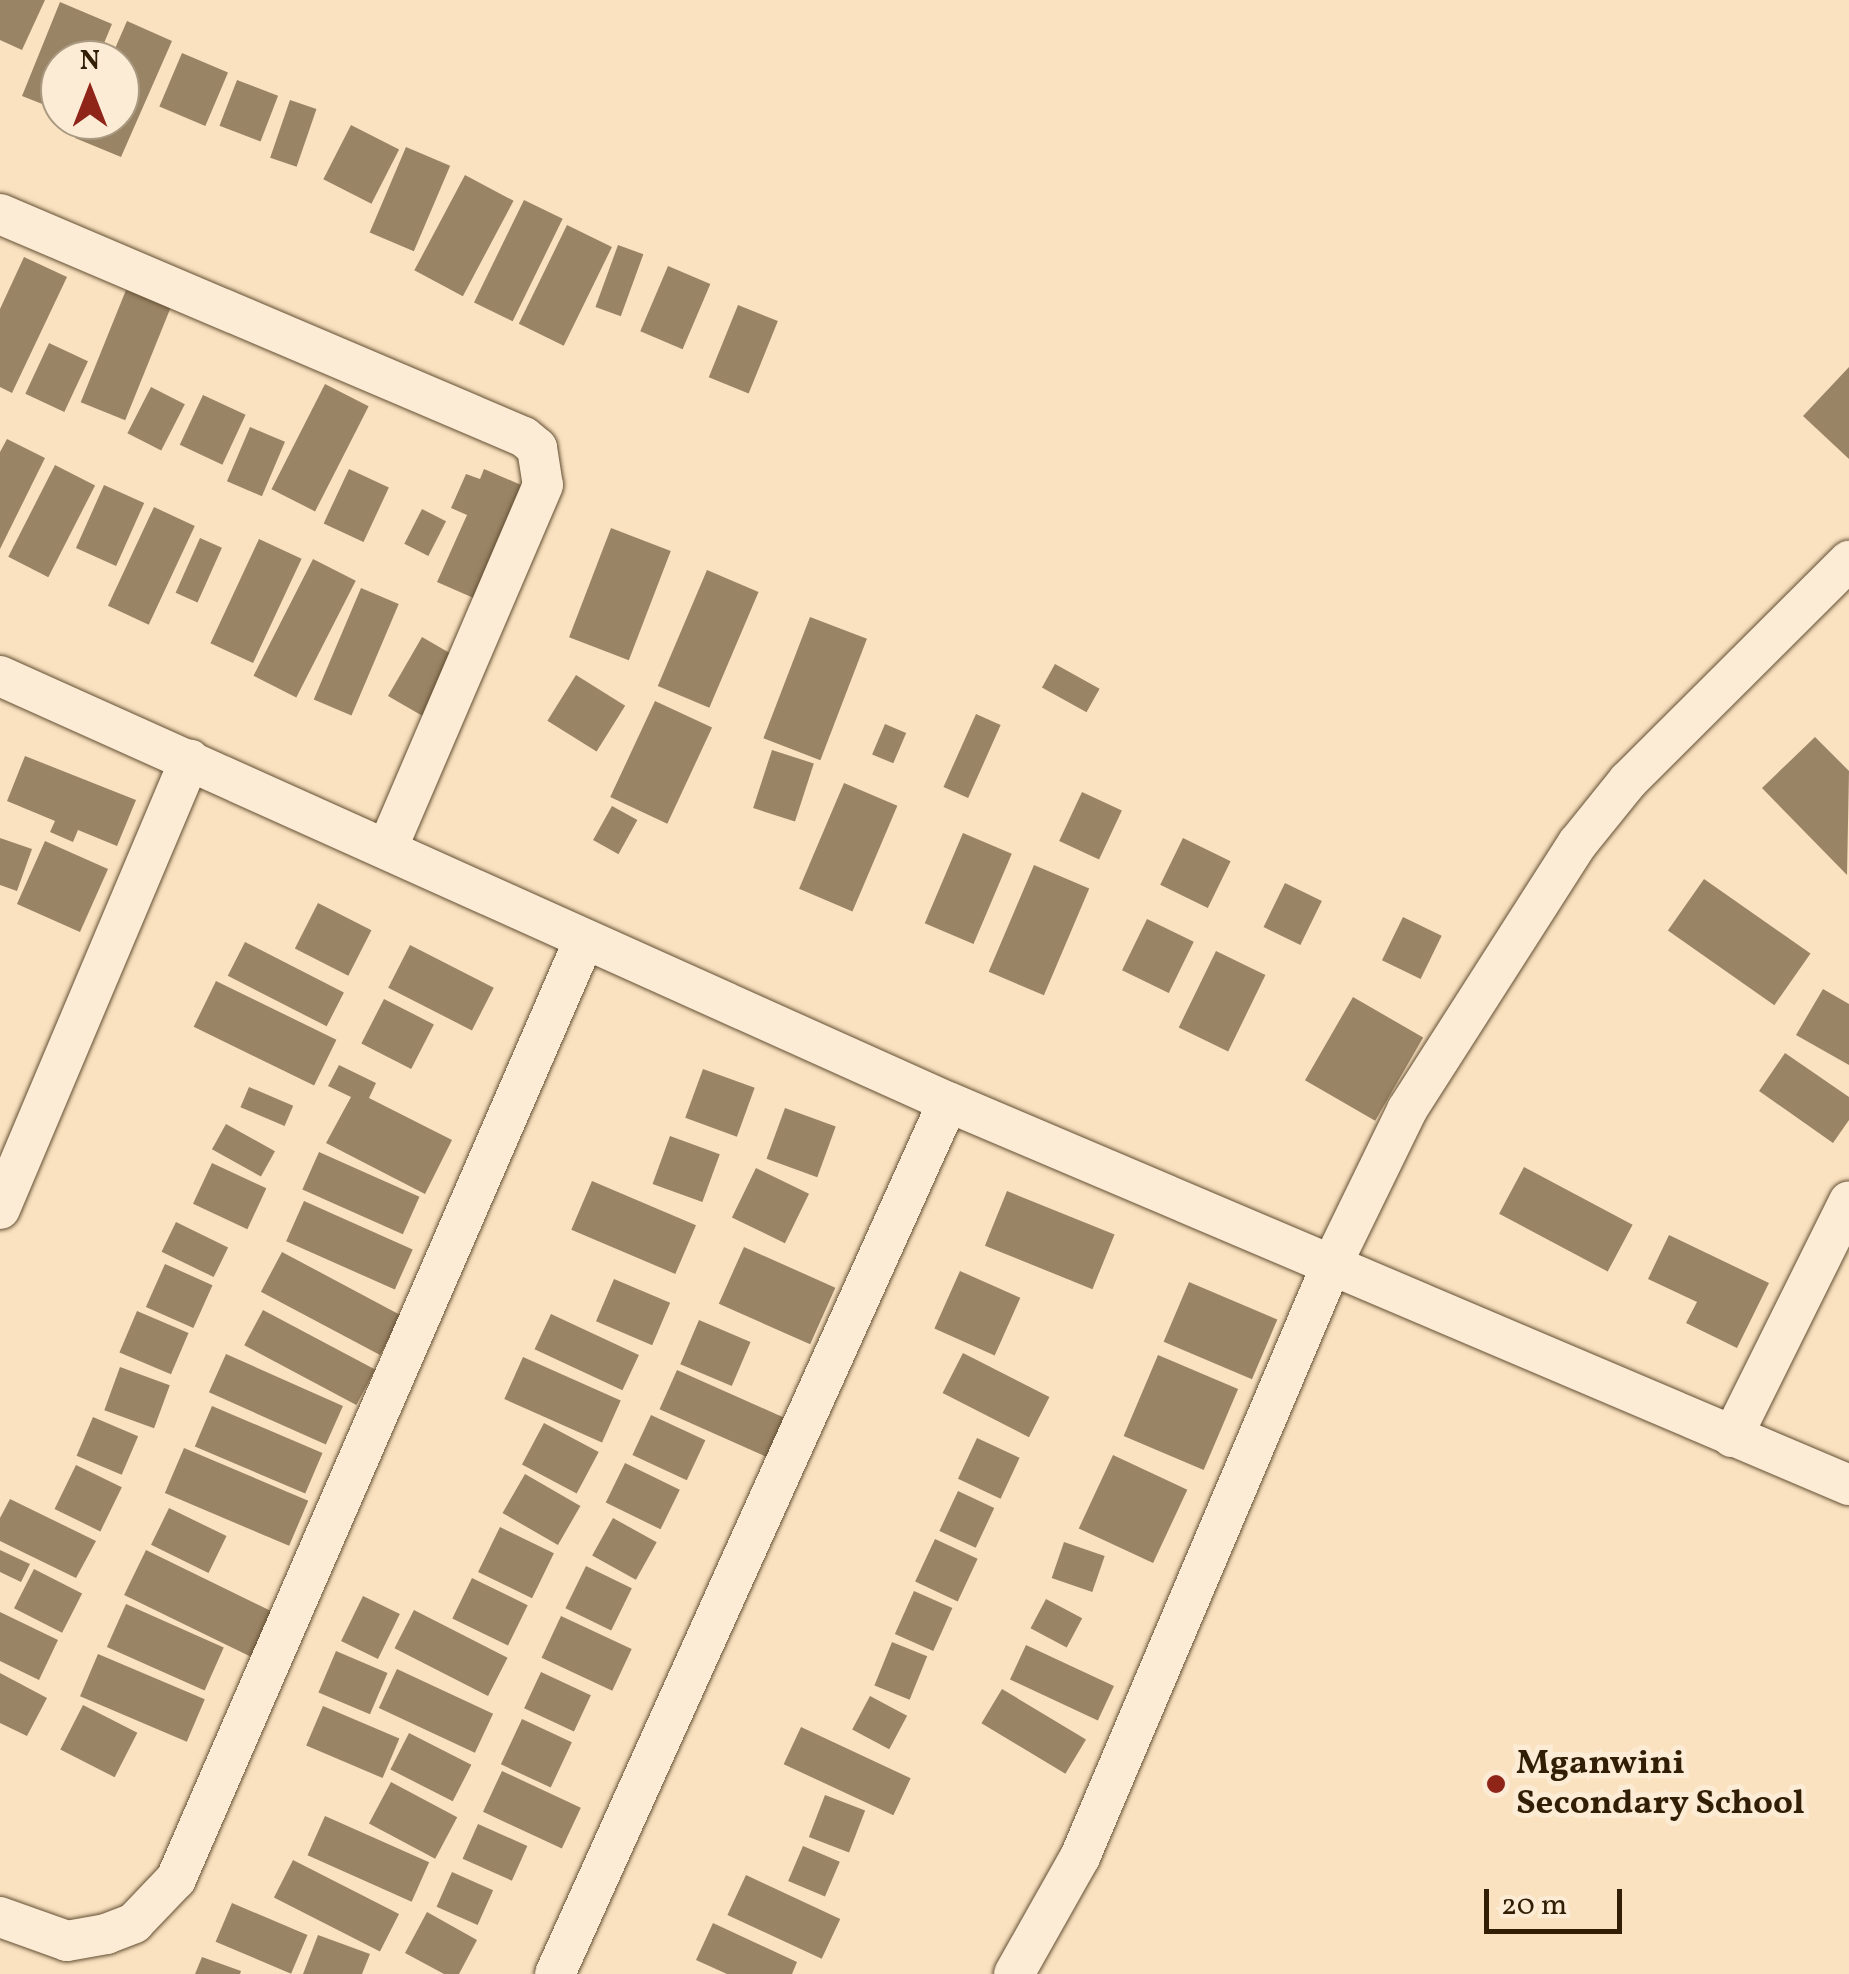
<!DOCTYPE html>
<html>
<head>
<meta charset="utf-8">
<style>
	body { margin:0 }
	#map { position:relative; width:1849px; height:1974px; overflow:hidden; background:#fae2c0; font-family:Vollkorn,serif }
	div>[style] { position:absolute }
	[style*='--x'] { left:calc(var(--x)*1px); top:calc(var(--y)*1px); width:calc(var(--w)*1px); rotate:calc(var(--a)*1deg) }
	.building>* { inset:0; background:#9a8466; transform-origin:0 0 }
	.roads { filter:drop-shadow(0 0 2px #634f33) drop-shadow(0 0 2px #634f33) }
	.minor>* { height:40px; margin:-20px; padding:0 20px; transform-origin:20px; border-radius:20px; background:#fcecd6 }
	.dots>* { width:28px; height:28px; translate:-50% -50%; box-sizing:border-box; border:5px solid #fcecd6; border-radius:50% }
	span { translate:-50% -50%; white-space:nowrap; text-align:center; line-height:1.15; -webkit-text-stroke:10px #fcecd6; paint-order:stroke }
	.poi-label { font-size:35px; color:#311e04; font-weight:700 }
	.left { translate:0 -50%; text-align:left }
	.north { position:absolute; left:40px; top:40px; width:100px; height:100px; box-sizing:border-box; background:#fcecd6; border:2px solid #ab9a82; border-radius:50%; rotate:0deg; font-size:28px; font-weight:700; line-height:40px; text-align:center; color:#311e04 }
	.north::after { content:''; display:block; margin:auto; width:35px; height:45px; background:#8f2418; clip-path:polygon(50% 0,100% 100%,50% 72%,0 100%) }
	.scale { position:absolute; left:1484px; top:1889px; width:138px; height:45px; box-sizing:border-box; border:5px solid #311e04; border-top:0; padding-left:12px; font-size:30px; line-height:35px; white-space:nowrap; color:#311e04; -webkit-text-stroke:8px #fcecd6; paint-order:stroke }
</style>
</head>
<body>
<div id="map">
	<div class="building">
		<div style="clip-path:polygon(0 0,45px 0,22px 50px,0 40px)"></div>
		<div style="clip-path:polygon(60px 2px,112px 24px,97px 60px,60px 60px,60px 111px,22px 96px)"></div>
		<div style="clip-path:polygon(127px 21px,172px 41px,121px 157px,75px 138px,83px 120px,120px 120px,120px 60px,110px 60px)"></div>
		<div style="left:182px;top:53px;width:50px;height:58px;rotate:23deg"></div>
		<div style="left:237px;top:80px;width:44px;height:49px;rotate:21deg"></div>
		<div style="left:290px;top:100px;width:28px;height:61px;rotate:19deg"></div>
		<div style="left:351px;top:125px;width:54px;height:61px;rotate:27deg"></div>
		<div style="left:406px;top:147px;width:48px;height:93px;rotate:23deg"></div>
		<div style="left:465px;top:175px;width:55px;height:108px;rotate:28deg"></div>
		<div style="left:524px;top:200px;width:43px;height:114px;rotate:26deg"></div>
		<div style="left:567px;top:225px;width:50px;height:110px;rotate:26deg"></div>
		<div style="left:618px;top:245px;width:27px;height:66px;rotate:20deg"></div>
		<div style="clip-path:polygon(24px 257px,67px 277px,12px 393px,0 387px,0 309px)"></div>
		<div style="left:668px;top:266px;width:46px;height:71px;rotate:23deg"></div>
		<div style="left:126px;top:290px;width:48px;height:121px;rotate:22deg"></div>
		<div style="left:738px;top:305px;width:43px;height:78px;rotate:22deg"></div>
		<div style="left:49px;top:343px;width:43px;height:56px;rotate:25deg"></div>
		<div style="clip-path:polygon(1849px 367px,1849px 459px,1803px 416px)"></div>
		<div style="left:325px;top:384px;width:49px;height:118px;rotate:27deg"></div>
		<div style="left:151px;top:387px;width:38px;height:52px;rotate:27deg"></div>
		<div style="left:203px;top:395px;width:47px;height:55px;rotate:25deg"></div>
		<div style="left:250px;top:427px;width:38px;height:59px;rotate:23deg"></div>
		<div style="clip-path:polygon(7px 439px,45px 458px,0 549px,0 452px)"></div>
		<div style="left:55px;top:465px;width:45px;height:103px;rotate:27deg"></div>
		<div style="left:349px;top:469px;width:44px;height:60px;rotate:25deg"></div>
		<div style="clip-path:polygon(484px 469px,535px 491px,485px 603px,437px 582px,467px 515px,451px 508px,466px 474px,480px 479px)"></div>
		<div style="left:104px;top:485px;width:44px;height:69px;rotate:24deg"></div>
		<div style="left:154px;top:507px;width:45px;height:109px;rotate:25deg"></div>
		<div style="left:422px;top:509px;width:27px;height:39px;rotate:27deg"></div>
		<div style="left:611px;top:528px;width:64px;height:117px;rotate:21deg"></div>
		<div style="left:200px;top:538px;width:24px;height:60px;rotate:24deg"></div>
		<div style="left:259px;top:539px;width:47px;height:115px;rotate:25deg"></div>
		<div style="left:313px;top:559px;width:48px;height:131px;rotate:27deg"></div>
		<div style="left:707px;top:570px;width:56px;height:126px;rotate:23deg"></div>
		<div style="left:361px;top:588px;width:41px;height:121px;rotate:23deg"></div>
		<div style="left:810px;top:617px;width:61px;height:130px;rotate:21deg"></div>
		<div style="left:422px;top:637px;width:42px;height:68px;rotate:30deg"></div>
		<div style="left:1055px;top:664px;width:51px;height:27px;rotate:29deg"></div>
		<div style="left:576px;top:675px;width:58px;height:54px;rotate:32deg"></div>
		<div style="left:655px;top:701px;width:63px;height:106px;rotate:25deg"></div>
		<div style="left:976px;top:714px;width:27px;height:80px;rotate:24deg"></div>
		<div style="left:885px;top:724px;width:23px;height:33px;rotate:23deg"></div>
		<div style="clip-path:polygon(1815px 737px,1849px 771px,1847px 875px,1762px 788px)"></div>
		<div style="left:772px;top:750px;width:44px;height:61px;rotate:18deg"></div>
		<div style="clip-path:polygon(25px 756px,136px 800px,117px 846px,78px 830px,73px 842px,50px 832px,55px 821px,7px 801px)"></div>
		<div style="left:844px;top:783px;width:58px;height:115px;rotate:23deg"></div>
		<div style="left:1082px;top:792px;width:44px;height:54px;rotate:25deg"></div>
		<div style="left:612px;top:806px;width:29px;height:39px;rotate:29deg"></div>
		<div style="left:963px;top:833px;width:53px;height:98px;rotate:23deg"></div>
		<div style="clip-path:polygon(0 838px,32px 849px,17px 891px,0 885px)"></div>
		<div style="left:1183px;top:838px;width:53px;height:52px;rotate:26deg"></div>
		<div style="left:45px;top:841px;width:69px;height:69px;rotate:24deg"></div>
		<div style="left:1034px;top:865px;width:60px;height:116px;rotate:23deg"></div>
		<div style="left:1704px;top:879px;width:130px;height:63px;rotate:35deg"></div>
		<div style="left:1285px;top:883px;width:41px;height:49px;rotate:26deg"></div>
		<div style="left:318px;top:903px;width:60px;height:51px;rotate:27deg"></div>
		<div style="left:1403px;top:917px;width:43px;height:48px;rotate:26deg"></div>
		<div style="left:1147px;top:919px;width:52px;height:57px;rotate:26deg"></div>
		<div style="left:245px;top:942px;width:111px;height:38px;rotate:27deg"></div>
		<div style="left:410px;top:945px;width:94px;height:48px;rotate:27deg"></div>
		<div style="left:1216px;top:951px;width:55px;height:85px;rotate:26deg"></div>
		<div style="left:216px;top:981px;width:134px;height:51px;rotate:26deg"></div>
		<div style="clip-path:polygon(1823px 989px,1849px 1004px,1849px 1065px,1796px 1035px)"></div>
		<div style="left:1353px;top:997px;width:81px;height:96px;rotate:30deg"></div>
		<div style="left:384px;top:999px;width:56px;height:50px;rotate:27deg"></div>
		<div style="clip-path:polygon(1785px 1053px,1849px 1097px,1849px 1120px,1833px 1143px,1759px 1091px)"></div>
		<div style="clip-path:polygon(339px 1065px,376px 1083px,369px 1098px,452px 1140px,425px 1194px,326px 1143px,351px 1097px,328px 1086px)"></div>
		<div style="left:703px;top:1069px;width:55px;height:52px;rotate:20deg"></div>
		<div style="left:249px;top:1087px;width:48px;height:22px;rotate:23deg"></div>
		<div style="left:785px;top:1108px;width:54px;height:54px;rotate:20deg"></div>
		<div style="left:226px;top:1124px;width:56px;height:29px;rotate:29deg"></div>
		<div style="left:670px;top:1136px;width:53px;height:51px;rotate:20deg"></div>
		<div style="left:319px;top:1152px;width:110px;height:41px;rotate:24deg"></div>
		<div style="left:212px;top:1163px;width:60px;height:45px;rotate:25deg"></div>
		<div style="left:1524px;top:1167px;width:123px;height:53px;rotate:28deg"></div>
		<div style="left:756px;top:1168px;width:59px;height:55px;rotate:26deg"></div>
		<div style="left:592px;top:1181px;width:113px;height:53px;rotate:23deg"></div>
		<div style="left:1007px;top:1191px;width:116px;height:59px;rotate:22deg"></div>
		<div style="left:304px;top:1201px;width:119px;height:44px;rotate:24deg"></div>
		<div style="left:176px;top:1222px;width:58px;height:33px;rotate:26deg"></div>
		<div style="clip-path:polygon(1669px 1235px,1769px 1283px,1737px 1348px,1686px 1323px,1697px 1302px,1648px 1279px)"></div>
		<div style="left:744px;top:1247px;width:100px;height:62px;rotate:24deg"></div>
		<div style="left:282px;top:1252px;width:135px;height:45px;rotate:28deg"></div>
		<div style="left:165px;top:1264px;width:52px;height:47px;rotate:24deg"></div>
		<div style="left:960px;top:1271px;width:66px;height:63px;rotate:24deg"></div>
		<div style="left:614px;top:1279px;width:61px;height:46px;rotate:23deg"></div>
		<div style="left:1189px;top:1282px;width:96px;height:65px;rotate:23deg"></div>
		<div style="left:263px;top:1310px;width:127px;height:40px;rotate:28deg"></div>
		<div style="left:137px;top:1311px;width:56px;height:45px;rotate:23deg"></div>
		<div style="left:551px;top:1314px;width:97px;height:39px;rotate:25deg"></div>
		<div style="left:699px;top:1320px;width:56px;height:48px;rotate:23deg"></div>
		<div style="left:963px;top:1353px;width:97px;height:45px;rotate:27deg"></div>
		<div style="left:226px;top:1354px;width:128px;height:42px;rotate:24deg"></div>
		<div style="left:1158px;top:1355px;width:87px;height:88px;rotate:23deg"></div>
		<div style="left:523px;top:1357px;width:107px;height:46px;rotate:24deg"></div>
		<div style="left:120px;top:1367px;width:53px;height:46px;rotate:20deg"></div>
		<div style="left:677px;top:1370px;width:123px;height:43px;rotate:24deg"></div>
		<div style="left:212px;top:1406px;width:120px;height:44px;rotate:23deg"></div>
		<div style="left:651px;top:1415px;width:60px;height:44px;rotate:25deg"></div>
		<div style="left:93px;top:1417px;width:49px;height:42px;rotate:23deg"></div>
		<div style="left:544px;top:1423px;width:62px;height:47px;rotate:28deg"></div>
		<div style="left:977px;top:1438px;width:47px;height:45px;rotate:25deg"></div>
		<div style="left:184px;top:1448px;width:135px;height:49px;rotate:23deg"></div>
		<div style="left:1113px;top:1455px;width:82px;height:81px;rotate:25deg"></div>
		<div style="left:625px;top:1463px;width:61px;height:44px;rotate:26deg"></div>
		<div style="left:76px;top:1465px;width:51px;height:49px;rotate:26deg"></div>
		<div style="left:525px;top:1474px;width:64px;height:45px;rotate:30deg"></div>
		<div style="left:958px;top:1491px;width:40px;height:44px;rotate:25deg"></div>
		<div style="clip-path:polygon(10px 1499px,96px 1541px,76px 1578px,0 1541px,0 1518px)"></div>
		<div style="left:169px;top:1508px;width:64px;height:41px;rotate:26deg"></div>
		<div style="left:613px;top:1518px;width:50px;height:43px;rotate:29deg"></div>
		<div style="left:500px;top:1527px;width:60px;height:50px;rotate:26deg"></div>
		<div style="left:935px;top:1539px;width:47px;height:47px;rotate:25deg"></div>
		<div style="left:1064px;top:1542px;width:43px;height:38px;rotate:19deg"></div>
		<div style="clip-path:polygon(0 1550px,30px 1564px,21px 1582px,0 1572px)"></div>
		<div style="left:146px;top:1550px;width:149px;height:50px;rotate:26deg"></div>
		<div style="left:586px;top:1566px;width:51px;height:47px;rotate:26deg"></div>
		<div style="left:34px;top:1569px;width:54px;height:44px;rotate:27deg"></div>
		<div style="left:472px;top:1578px;width:62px;height:45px;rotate:26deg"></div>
		<div style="left:914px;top:1591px;width:42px;height:47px;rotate:24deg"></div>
		<div style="left:363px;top:1596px;width:41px;height:50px;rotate:26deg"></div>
		<div style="left:1046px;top:1599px;width:41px;height:33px;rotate:28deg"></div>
		<div style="left:126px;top:1604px;width:107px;height:47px;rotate:24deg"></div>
		<div style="left:414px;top:1610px;width:105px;height:43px;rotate:27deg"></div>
		<div style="clip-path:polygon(0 1612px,58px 1640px,39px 1680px,0 1661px)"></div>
		<div style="left:561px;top:1616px;width:78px;height:46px;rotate:25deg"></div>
		<div style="left:892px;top:1642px;width:38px;height:47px;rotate:22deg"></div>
		<div style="left:1026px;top:1645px;width:97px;height:38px;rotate:25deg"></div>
		<div style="left:336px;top:1651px;width:56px;height:45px;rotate:23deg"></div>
		<div style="left:98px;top:1654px;width:116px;height:46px;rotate:23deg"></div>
		<div style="left:397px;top:1669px;width:106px;height:43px;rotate:25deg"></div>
		<div style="left:541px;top:1672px;width:55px;height:40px;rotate:25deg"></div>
		<div style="clip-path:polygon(0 1673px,47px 1698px,27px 1736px,0 1723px)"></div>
		<div style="left:1002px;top:1689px;width:98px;height:40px;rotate:31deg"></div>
		<div style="left:870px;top:1696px;width:42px;height:38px;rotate:28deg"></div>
		<div style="left:83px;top:1705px;width:61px;height:50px;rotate:27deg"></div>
		<div style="left:323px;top:1706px;width:83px;height:43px;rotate:23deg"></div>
		<div style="left:522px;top:1719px;width:55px;height:50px;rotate:25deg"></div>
		<div style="left:801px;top:1727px;width:121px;height:41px;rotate:25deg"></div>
		<div style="left:409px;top:1733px;width:70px;height:41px;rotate:27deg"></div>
		<div style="left:502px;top:1771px;width:87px;height:45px;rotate:25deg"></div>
		<div style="left:391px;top:1782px;width:75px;height:47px;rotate:28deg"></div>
		<div style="left:825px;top:1795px;width:43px;height:45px;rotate:21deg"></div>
		<div style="left:325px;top:1816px;width:114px;height:43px;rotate:24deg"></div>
		<div style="left:478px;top:1824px;width:54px;height:38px;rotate:24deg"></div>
		<div style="left:803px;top:1846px;width:40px;height:38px;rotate:23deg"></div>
		<div style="left:293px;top:1860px;width:119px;height:42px;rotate:27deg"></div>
		<div style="left:452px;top:1872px;width:45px;height:38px;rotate:24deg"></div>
		<div style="left:746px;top:1875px;width:104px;height:44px;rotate:25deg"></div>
		<div style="left:232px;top:1903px;width:82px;height:42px;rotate:23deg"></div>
		<div style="clip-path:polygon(427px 1912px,477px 1940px,459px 1974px,444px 1974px,405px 1953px)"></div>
		<div style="clip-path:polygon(713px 1923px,797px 1962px,792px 1974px,727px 1974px,696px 1960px)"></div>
		<div style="clip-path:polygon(318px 1935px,370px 1954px,362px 1974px,303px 1974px)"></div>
		<div style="clip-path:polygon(202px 1957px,241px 1971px,240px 1974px,195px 1974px)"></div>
	</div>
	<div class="roads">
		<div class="minor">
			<div style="--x:0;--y:214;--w:569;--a:23.05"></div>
			<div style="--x:524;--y:437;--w:17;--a:40"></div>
			<div style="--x:537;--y:448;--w:37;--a:81"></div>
			<div style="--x:543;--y:485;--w:394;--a:113.2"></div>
			<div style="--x:0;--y:676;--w:1039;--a:24.2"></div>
			<div style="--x:948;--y:1102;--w:979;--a:23.03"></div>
			<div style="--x:0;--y:1209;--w:488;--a:-67.1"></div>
			<div style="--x:1732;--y:1437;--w:263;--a:-63.6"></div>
			<div style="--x:0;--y:1917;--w:71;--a:19.7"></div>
			<div style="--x:67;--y:1941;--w:40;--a:-10"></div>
			<div style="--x:106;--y:1934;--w:30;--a:-21"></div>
			<div style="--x:134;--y:1923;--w:61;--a:-46.3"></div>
			<div style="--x:176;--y:1879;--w:1024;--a:-66.51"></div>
			<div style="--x:555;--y:1974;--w:956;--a:-65.74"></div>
			<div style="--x:1014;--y:1974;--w:134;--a:-60.6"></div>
			<div style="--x:1080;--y:1857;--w:642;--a:-66.99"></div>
			<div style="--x:1331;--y:1266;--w:174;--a:-64"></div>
			<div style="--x:1407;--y:1110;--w:317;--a:-57.4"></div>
			<div style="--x:1578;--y:843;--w:80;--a:-51.1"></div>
			<div style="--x:1628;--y:781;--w:312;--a:-44.9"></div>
		</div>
	</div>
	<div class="dots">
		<div style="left:1496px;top:1784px;background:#8f2418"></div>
	</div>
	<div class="poi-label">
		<span class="left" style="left:1516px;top:1784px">Mganwini<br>Secondary School</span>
	</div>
	<div class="north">N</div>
	<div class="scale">20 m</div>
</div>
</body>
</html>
